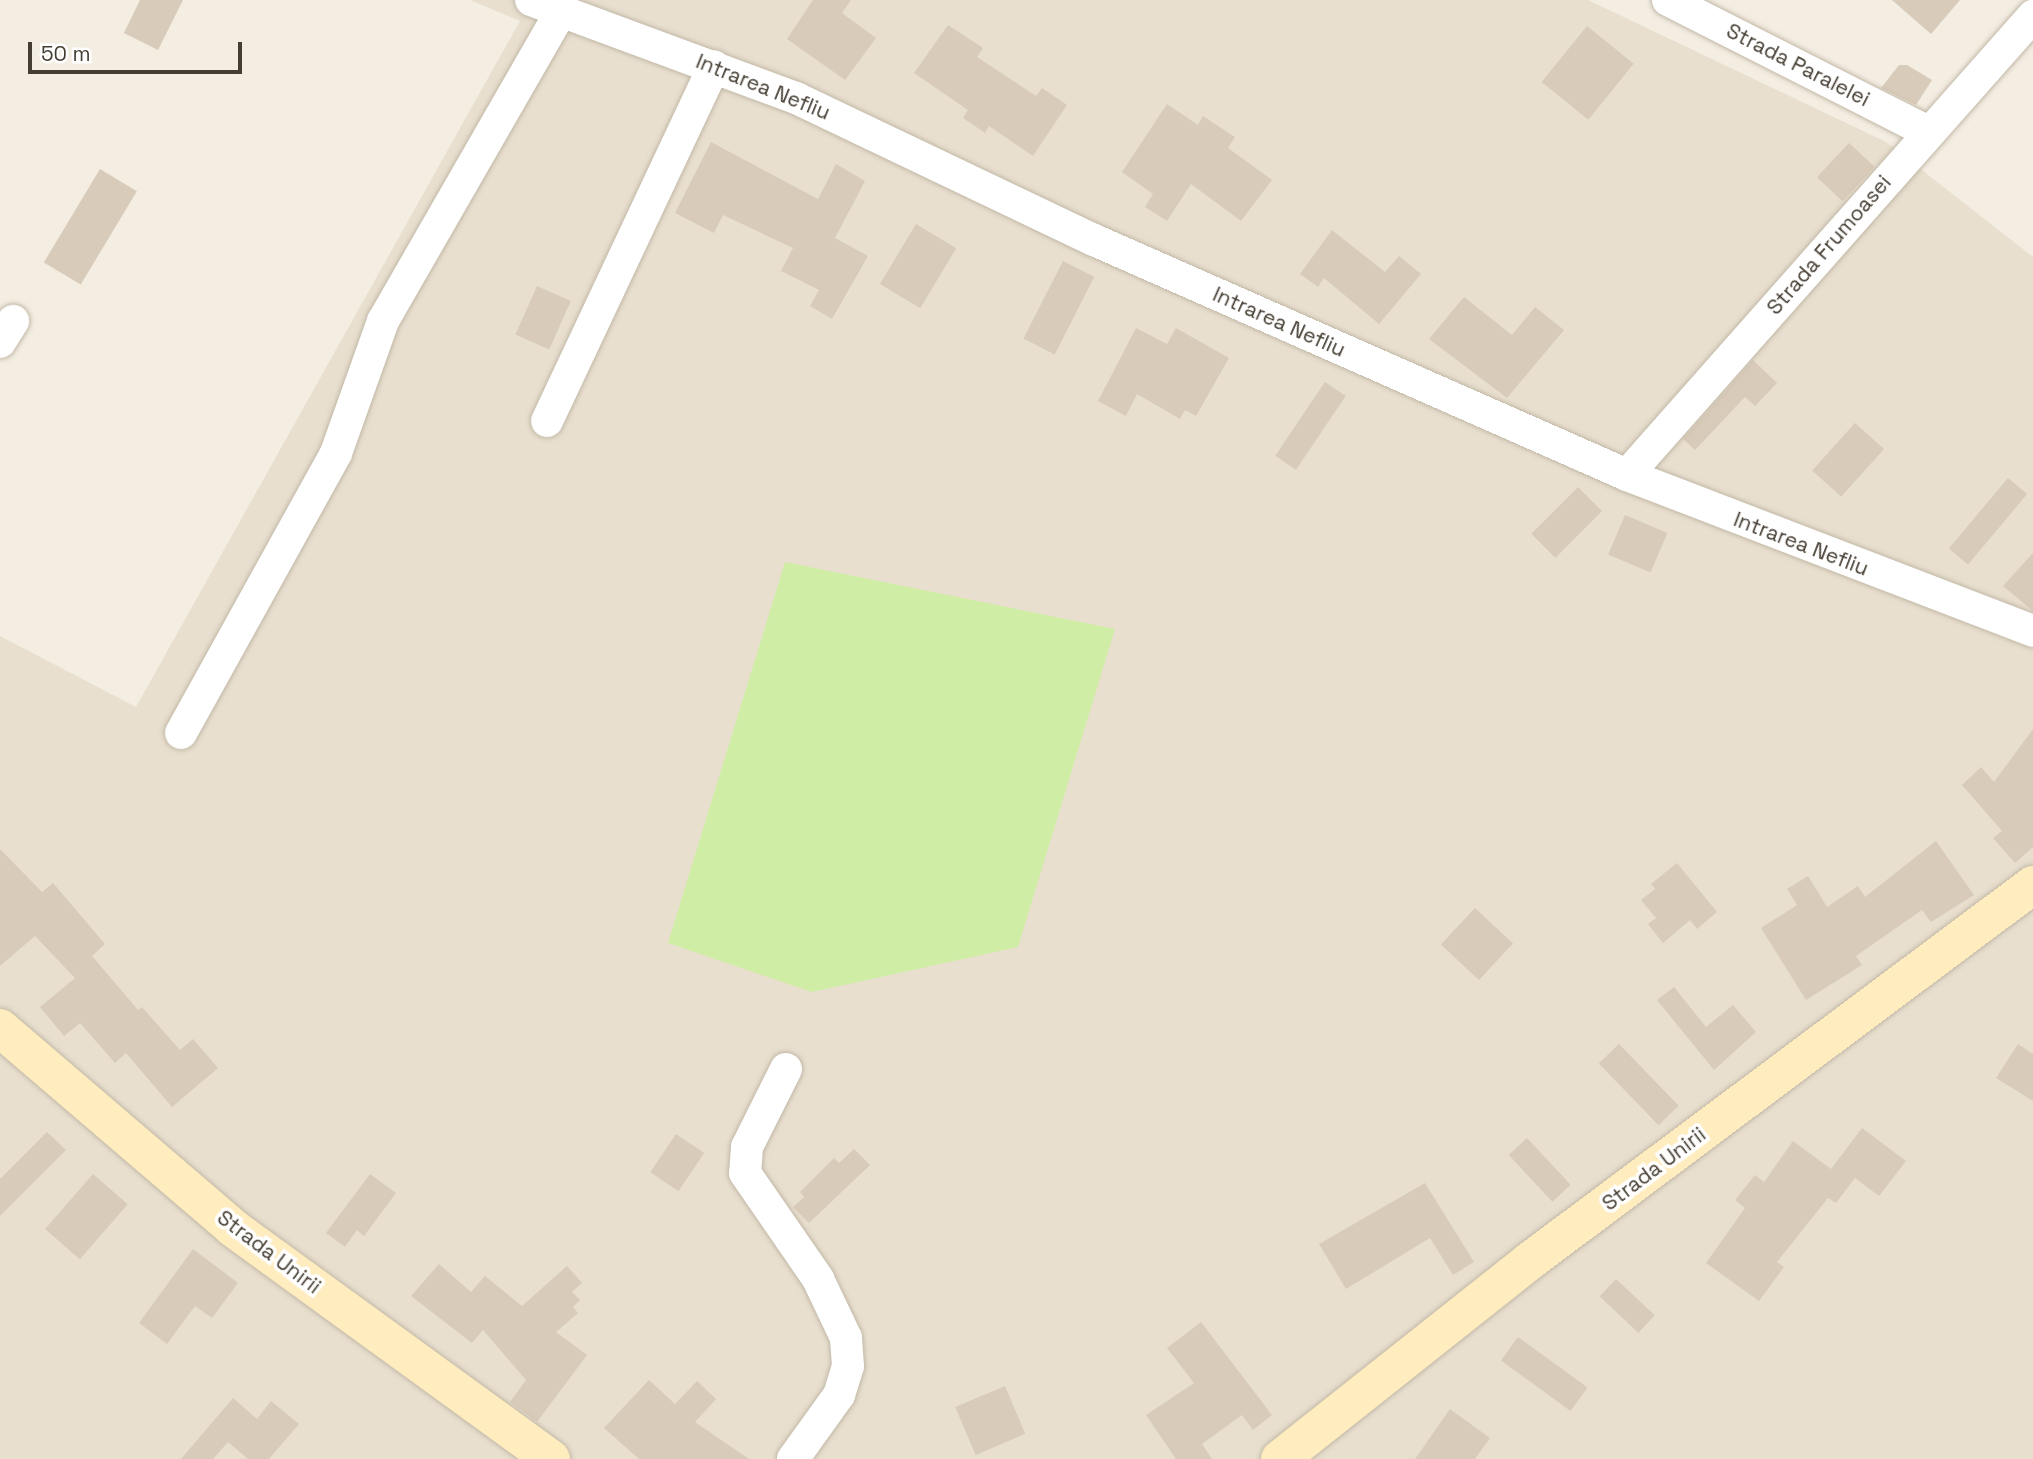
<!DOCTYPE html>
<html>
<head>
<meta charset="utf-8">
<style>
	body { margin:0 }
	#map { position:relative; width:2033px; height:1459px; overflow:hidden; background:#f3ede2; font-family:"Space Grotesk",sans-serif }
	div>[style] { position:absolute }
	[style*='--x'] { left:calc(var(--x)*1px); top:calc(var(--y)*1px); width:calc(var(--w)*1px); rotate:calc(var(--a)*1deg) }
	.residential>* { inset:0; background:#e8dfcf }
	.green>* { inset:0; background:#d0eda5 }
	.building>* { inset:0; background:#d9cbb9; transform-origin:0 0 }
	.roads { filter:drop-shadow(0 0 2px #c2b8a6) drop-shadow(0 0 2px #c2b8a6) }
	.minor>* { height:32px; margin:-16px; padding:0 16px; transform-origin:16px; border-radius:16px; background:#fff }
	.secondary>* { height:38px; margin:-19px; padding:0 19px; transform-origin:19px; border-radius:19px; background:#ffedc0 }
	span { translate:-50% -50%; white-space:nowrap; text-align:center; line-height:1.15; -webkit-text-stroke:7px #fff; paint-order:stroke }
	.street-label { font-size:21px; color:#453d32 }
	.scale { position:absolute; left:28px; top:42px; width:214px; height:32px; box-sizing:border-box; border:4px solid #453d32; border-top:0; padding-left:9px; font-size:21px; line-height:24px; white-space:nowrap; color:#453d32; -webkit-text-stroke:5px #fff; paint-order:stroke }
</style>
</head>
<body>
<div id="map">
	<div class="residential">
		<div style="clip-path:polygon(470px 0,1588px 0,1886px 142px,2033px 257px,2033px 1459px,0 1459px,0 636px,136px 707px,520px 21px)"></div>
	</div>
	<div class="green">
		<div style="clip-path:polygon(785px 562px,1115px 629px,1018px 947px,812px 992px,668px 943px)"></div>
	</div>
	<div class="building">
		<div style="clip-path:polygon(140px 0,183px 0,158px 50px,124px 33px)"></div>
		<div style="clip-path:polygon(813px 0,851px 0,842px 13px,876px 38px,845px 80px,787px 39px)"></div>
		<div style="clip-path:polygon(1892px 0,1960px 0,1931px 34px)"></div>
		<div style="clip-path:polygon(948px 25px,983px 48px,977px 57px,1036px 96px,1042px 88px,1067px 105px,1033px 156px,989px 126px,985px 133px,963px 118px,968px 110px,914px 73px)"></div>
		<div style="left:1587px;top:26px;width:60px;height:72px;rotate:39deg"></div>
		<div style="clip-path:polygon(1899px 65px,1907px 65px,1932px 80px,1916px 105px,1881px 88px)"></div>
		<div style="clip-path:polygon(1167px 104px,1198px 125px,1203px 116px,1235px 137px,1228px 148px,1272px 180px,1241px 221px,1191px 184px,1167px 221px,1145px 207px,1153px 194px,1122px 172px)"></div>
		<div style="clip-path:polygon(711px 142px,818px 199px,836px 164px,865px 181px,835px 238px,868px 256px,832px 319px,810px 306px,819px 290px,781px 271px,793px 248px,723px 215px,714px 233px,675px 213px)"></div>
		<div style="left:1849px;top:143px;width:35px;height:47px;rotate:43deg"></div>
		<div style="left:100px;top:169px;width:43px;height:109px;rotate:31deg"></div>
		<div style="left:916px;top:224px;width:47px;height:70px;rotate:31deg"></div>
		<div style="clip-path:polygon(1332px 230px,1385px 272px,1399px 256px,1421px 274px,1379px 324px,1324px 278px,1318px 287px,1300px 274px)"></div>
		<div style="left:1063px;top:261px;width:35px;height:87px;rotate:27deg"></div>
		<div style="left:537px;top:286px;width:37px;height:53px;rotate:24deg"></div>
		<div style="clip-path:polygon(1464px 297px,1512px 335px,1535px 307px,1564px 330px,1507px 398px,1429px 339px)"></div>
		<div style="clip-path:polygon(1136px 328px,1167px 344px,1176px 328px,1229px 358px,1196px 416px,1185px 410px,1180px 419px,1137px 394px,1126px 416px,1098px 401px)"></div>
		<div style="clip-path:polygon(1753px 360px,1777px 383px,1755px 406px,1745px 397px,1695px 450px,1683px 439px)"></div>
		<div style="left:1325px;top:382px;width:25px;height:89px;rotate:34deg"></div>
		<div style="left:1855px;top:423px;width:39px;height:64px;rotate:42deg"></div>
		<div style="left:2008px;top:478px;width:25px;height:92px;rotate:40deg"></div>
		<div style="left:1578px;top:487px;width:34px;height:66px;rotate:45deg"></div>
		<div style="left:1625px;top:515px;width:46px;height:43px;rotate:23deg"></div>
		<div style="clip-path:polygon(2033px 553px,2033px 611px,2003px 586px)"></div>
		<div style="clip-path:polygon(2033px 729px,2033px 847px,2015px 863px,1993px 838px,2002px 831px,1962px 785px,1981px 767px,1994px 782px)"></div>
		<div style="clip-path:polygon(1936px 841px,1974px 895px,1931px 922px,1922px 910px,1856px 956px,1862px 965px,1806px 1000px,1761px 928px,1797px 905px,1787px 889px,1808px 876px,1827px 907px,1858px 886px,1865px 897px)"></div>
		<div style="clip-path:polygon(0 849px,42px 892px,53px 883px,105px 944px,92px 956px,138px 1010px,142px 1007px,180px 1050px,193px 1039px,218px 1068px,172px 1107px,126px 1053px,115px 1063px,80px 1023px,64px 1036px,40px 1007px,75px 978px,35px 936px,0 966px)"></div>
		<div style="clip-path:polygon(1677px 863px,1717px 912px,1697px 929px,1690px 920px,1663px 943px,1648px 924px,1656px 918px,1641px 900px,1655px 889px,1651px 884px)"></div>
		<div style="left:1475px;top:908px;width:52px;height:50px;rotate:43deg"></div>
		<div style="clip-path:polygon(1674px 987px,1706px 1027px,1733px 1005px,1756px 1032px,1714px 1070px,1657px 1000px)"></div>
		<div style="left:1619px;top:1044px;width:86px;height:28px;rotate:46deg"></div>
		<div style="clip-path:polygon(2018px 1044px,2033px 1054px,2033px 1101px,1996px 1078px)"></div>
		<div style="clip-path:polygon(1862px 1128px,1906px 1161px,1879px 1196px,1855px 1178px,1836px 1203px,1828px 1198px,1777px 1262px,1784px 1267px,1759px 1301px,1706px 1263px,1745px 1208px,1735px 1200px,1755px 1175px,1764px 1182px,1793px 1141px,1831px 1169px)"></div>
		<div style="clip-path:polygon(47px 1132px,66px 1150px,0 1216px,0 1179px)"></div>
		<div style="left:676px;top:1134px;width:34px;height:46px;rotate:34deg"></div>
		<div style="left:1527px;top:1138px;width:64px;height:25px;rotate:47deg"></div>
		<div style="clip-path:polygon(854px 1149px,870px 1165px,809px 1223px,793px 1207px,804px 1197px,800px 1192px,834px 1158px,839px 1163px)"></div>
		<div style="left:93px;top:1174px;width:46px;height:73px;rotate:41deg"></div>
		<div style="clip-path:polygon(370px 1174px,396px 1193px,364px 1236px,357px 1230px,345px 1247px,326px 1233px)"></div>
		<div style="clip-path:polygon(1425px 1183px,1474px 1262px,1453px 1275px,1430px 1238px,1346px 1289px,1319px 1244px)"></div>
		<div style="clip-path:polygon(193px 1249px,238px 1283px,212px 1318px,195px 1306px,167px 1344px,139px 1323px)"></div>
		<div style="clip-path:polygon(439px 1264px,471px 1292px,485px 1276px,522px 1306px,567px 1266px,582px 1283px,572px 1292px,580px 1300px,573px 1307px,578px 1313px,556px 1332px,587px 1355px,537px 1422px,510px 1402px,526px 1380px,483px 1330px,472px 1343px,411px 1296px)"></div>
		<div style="left:1616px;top:1279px;width:53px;height:24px;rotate:43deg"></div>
		<div style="clip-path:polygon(1201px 1322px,1272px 1415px,1253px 1430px,1242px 1415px,1202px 1444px,1212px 1459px,1176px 1459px,1146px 1415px,1194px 1383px,1167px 1348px)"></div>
		<div style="left:1518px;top:1337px;width:86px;height:29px;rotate:36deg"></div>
		<div style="clip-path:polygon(649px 1380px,675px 1404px,697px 1381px,716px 1399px,695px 1422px,749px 1459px,639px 1459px,604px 1428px)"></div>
		<div style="left:1005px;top:1386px;width:52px;height:54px;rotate:67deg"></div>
		<div style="clip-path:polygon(233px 1398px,257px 1419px,271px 1401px,299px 1424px,269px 1459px,248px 1459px,228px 1442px,213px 1459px,181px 1459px)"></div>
		<div style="clip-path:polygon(1450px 1409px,1490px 1438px,1475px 1459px,1415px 1459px)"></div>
	</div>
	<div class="roads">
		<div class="minor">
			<div style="--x:531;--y:0;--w:283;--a:20.3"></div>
			<div style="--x:796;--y:98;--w:330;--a:25.5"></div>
			<div style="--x:1094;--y:240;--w:583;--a:23.79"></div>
			<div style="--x:1627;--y:475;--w:435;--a:21"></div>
			<div style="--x:1668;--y:0;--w:292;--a:26.9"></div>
			<div style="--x:0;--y:342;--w:25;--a:-58"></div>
			<div style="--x:547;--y:421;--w:392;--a:-64.8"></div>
			<div style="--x:1627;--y:475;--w:613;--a:-48.51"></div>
			<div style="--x:181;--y:733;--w:320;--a:-61"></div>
			<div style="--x:336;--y:453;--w:140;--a:-70.4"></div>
			<div style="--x:383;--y:321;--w:357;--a:-60.1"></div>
			<div style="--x:786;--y:1069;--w:87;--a:116.6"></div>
			<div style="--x:747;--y:1147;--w:26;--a:94"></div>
			<div style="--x:745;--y:1173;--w:129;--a:55.4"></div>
			<div style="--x:818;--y:1279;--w:65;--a:64.6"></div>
			<div style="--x:846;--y:1338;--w:28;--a:86"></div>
			<div style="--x:848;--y:1366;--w:30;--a:107"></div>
			<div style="--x:839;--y:1395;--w:79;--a:125.7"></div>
		</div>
		<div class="secondary">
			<div style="--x:0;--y:1028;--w:307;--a:40.6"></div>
			<div style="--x:233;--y:1228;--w:393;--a:36"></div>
			<div style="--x:1280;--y:1459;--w:320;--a:-38.4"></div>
			<div style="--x:1531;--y:1260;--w:627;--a:-36.76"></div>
		</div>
	</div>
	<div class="street-label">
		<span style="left:1798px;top:65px;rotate:27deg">Strada Paralelei</span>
		<span style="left:763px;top:87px;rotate:22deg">Intrarea Nefliu</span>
		<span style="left:1829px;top:245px;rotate:-49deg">Strada Frumoasei</span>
		<span style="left:1279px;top:322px;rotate:24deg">Intrarea Nefliu</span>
		<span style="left:1801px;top:544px;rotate:21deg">Intrarea Nefliu</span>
		<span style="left:1654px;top:1169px;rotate:-37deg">Strada Unirii</span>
		<span style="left:269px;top:1252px;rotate:37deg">Strada Unirii</span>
	</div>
	<div class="scale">50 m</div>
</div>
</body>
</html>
